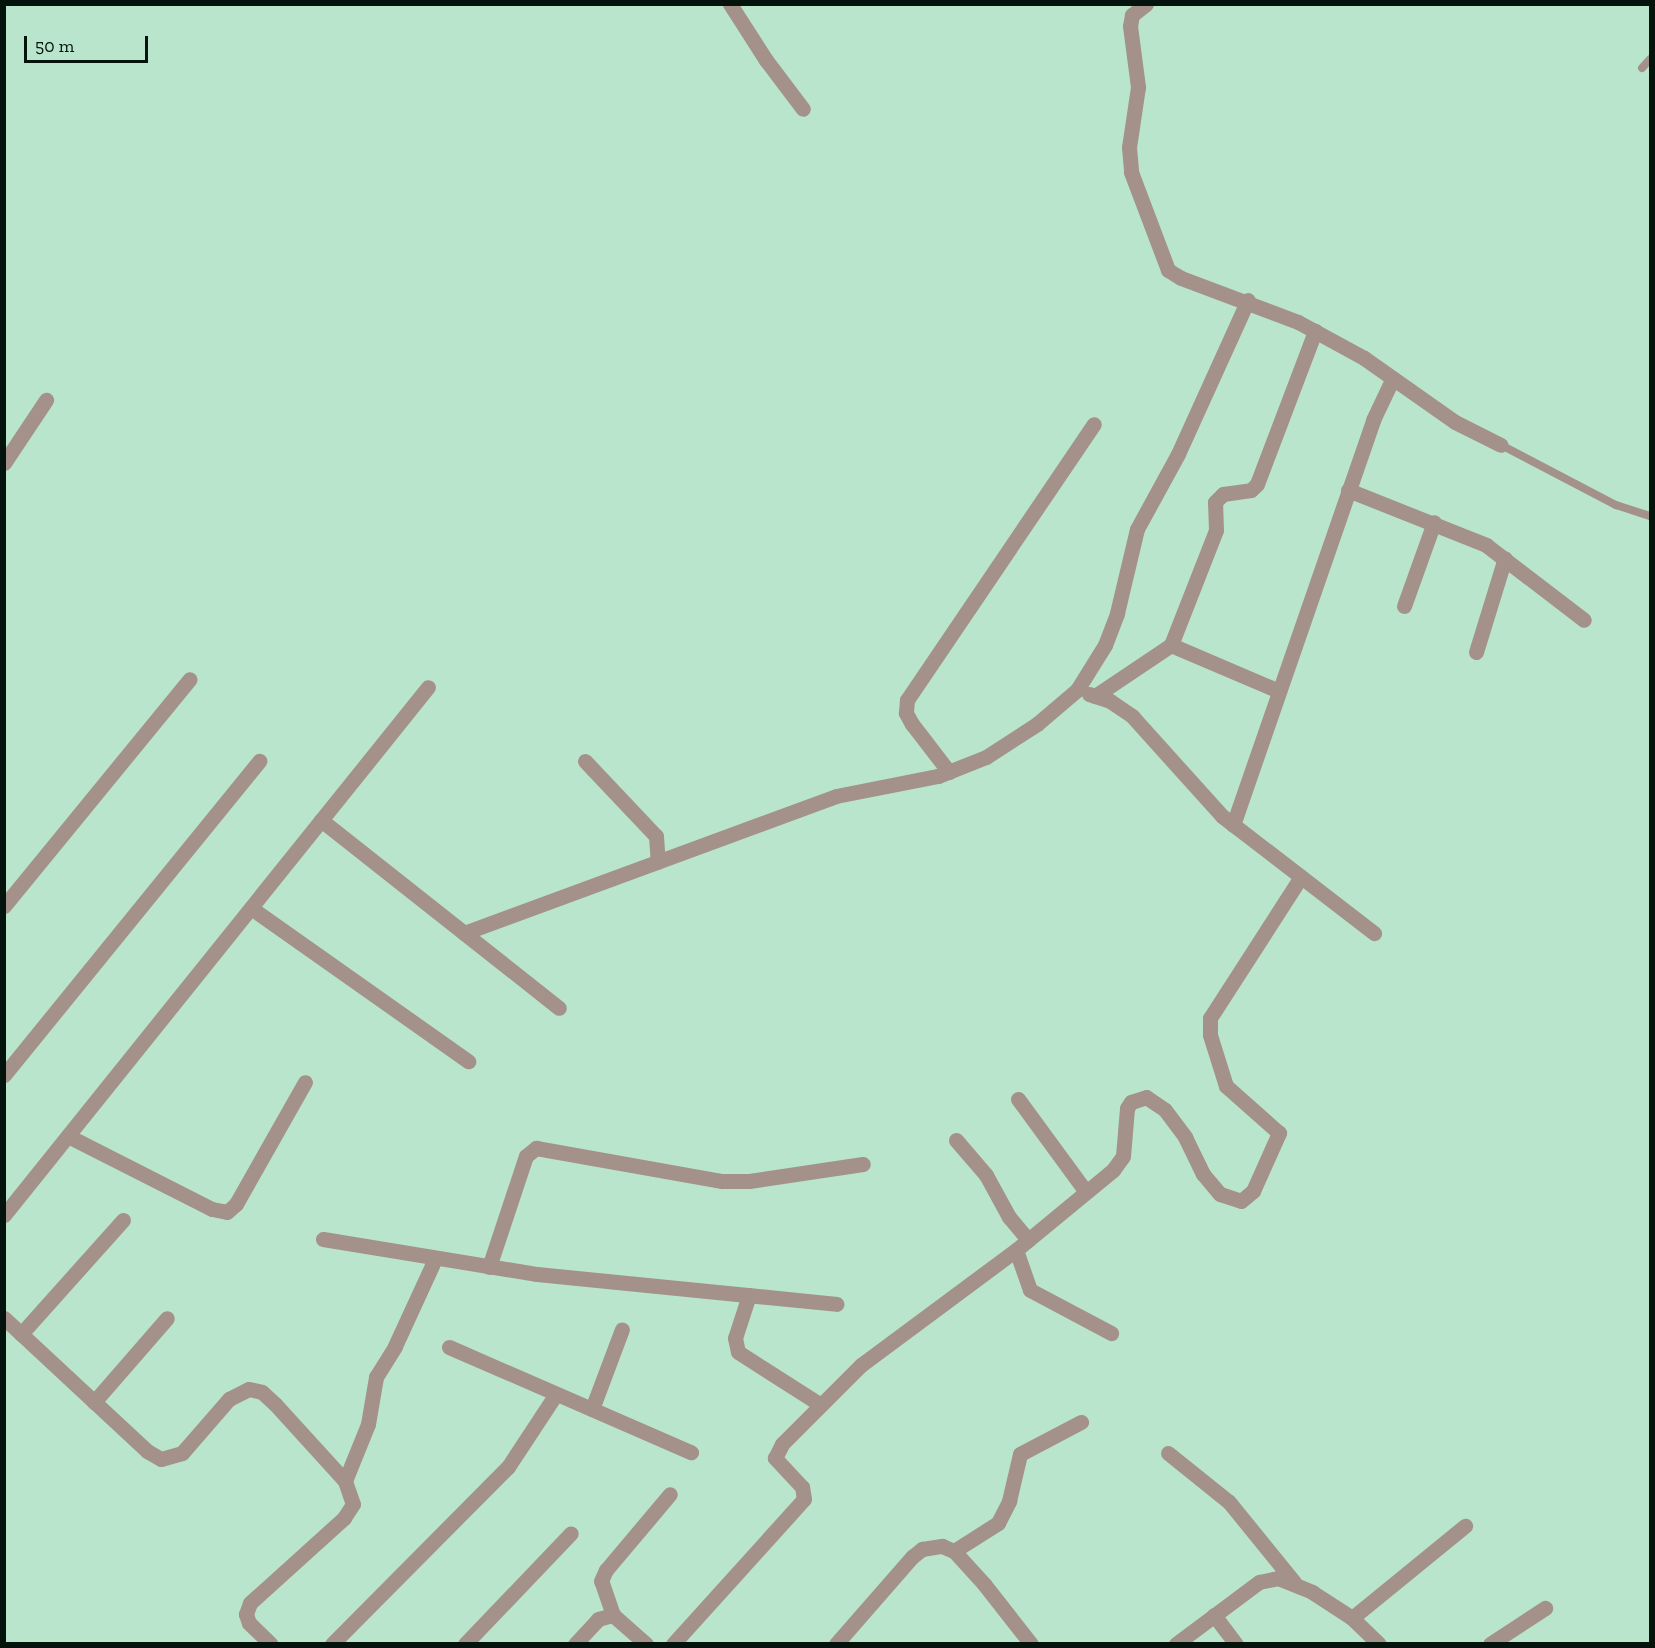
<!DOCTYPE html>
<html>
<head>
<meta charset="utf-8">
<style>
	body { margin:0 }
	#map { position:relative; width:1655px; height:1648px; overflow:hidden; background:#b9e5cc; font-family:"Zilla Slab",serif }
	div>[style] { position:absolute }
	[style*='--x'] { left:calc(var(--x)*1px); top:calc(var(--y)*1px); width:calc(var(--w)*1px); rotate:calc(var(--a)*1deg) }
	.service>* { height:8px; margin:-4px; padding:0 4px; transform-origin:4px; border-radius:4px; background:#a4918a }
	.minor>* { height:15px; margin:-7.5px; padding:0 7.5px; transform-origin:7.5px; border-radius:7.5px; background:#a4918a }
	span { translate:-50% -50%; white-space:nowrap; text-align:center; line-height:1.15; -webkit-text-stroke:6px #b9e5cc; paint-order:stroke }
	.frame { position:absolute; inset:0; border:6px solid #04130b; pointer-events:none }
	.scale { position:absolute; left:24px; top:36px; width:124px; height:27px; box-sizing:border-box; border:3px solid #04130b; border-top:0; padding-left:8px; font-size:18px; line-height:21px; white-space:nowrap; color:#04130b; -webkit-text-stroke:4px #b9e5cc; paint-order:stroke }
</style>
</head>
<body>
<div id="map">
	<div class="service">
		<div style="--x:1642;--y:68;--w:12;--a:-48"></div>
		<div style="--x:1501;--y:445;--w:130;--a:27.6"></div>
		<div style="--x:1616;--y:505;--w:36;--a:18"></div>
	</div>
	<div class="minor">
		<div style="--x:730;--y:4;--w:67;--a:57.3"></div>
		<div style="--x:766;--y:60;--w:61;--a:52.9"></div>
		<div style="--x:1146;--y:4;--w:18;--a:142"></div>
		<div style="--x:1132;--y:15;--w:11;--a:100"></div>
		<div style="--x:1130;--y:26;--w:62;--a:82.5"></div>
		<div style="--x:1138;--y:87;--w:61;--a:98.5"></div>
		<div style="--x:1129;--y:147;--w:25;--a:85"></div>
		<div style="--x:1131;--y:172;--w:105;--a:69.3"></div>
		<div style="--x:1168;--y:270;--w:15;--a:32"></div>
		<div style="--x:1181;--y:278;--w:125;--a:20.6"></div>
		<div style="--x:1298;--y:322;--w:75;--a:28.6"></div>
		<div style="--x:1364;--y:358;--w:111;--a:35.1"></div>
		<div style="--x:1455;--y:422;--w:51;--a:26.6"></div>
		<div style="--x:4;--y:463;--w:76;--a:-56.3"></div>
		<div style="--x:1348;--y:490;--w:149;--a:21.7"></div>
		<div style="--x:1486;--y:545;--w:123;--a:37.4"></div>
		<div style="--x:1404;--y:606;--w:89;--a:-70.3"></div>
		<div style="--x:1171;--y:645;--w:117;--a:23.1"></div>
		<div style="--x:1476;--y:652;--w:98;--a:-72.9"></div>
		<div style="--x:1089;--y:694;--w:22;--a:18"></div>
		<div style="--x:1110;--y:701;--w:27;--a:34"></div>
		<div style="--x:1132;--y:716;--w:135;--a:48"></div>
		<div style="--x:1222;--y:816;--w:192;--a:37.6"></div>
		<div style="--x:1095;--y:696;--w:92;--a:-33.9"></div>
		<div style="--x:1171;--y:645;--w:123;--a:-68.6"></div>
		<div style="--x:1216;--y:530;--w:28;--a:-92"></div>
		<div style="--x:1215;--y:502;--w:11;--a:-45"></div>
		<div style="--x:1223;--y:494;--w:28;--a:-8"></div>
		<div style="--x:1251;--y:490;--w:8;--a:-45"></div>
		<div style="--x:1257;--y:484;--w:164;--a:-69.2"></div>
		<div style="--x:585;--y:761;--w:103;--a:46.6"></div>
		<div style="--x:656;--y:836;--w:26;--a:86"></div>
		<div style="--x:949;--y:772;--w:61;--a:-127.6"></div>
		<div style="--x:912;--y:724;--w:13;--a:-119"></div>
		<div style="--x:906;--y:713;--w:13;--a:-86"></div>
		<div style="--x:907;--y:700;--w:333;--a:-55.9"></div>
		<div style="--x:321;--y:820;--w:303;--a:38.3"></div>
		<div style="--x:1233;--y:825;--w:429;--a:-70.9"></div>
		<div style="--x:1373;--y:420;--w:44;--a:-64.6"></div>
		<div style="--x:4;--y:906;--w:293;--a:-50.7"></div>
		<div style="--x:251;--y:908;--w:266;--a:35.2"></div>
		<div style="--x:464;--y:933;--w:396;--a:-20.2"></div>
		<div style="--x:836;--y:796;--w:104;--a:-11.1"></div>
		<div style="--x:938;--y:776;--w:52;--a:-21.6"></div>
		<div style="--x:986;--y:757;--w:61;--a:-32.9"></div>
		<div style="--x:1037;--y:724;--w:52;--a:-40.4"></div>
		<div style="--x:1077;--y:690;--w:53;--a:-58.1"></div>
		<div style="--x:1105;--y:645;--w:34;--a:-69"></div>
		<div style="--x:1117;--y:613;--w:86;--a:-76.6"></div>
		<div style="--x:1137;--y:529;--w:85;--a:-61.3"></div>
		<div style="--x:1178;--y:454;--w:169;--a:-65.6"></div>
		<div style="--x:4;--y:1075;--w:405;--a:-50.9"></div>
		<div style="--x:1018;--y:1099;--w:115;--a:53.8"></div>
		<div style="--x:68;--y:1136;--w:161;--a:26.9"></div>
		<div style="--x:212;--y:1209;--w:15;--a:11"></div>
		<div style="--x:227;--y:1212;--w:12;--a:-42"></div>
		<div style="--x:236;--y:1204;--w:140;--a:-60.5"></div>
		<div style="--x:956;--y:1140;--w:46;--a:49.4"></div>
		<div style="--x:986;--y:1175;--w:48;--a:61.3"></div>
		<div style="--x:1009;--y:1217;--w:30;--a:50"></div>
		<div style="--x:4;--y:1215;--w:677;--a:-51.23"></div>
		<div style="--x:323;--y:1239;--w:217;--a:9.3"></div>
		<div style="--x:537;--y:1274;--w:301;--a:5.7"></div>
		<div style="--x:1016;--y:1250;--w:42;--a:70.7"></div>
		<div style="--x:1030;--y:1290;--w:92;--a:28"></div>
		<div style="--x:489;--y:1267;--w:117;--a:-71.6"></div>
		<div style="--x:526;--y:1156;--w:13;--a:-39"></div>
		<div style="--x:536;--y:1148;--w:189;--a:10.1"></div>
		<div style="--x:722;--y:1181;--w:27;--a:0"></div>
		<div style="--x:749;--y:1181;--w:115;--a:-8.5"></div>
		<div style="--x:749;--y:1295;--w:45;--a:108"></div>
		<div style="--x:735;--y:1338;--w:14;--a:78"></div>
		<div style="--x:738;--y:1352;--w:98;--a:32.6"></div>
		<div style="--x:4;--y:1318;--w:195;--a:42.9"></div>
		<div style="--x:147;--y:1451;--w:16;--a:30"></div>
		<div style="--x:161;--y:1459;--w:22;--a:-16"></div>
		<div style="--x:182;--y:1453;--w:72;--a:-49"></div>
		<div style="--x:229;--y:1399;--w:22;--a:-27"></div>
		<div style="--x:249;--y:1389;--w:13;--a:13"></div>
		<div style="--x:262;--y:1392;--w:18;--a:43"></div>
		<div style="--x:275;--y:1404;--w:104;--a:47.7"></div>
		<div style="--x:345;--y:1481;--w:24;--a:71"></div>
		<div style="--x:353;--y:1504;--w:17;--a:123"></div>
		<div style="--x:344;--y:1518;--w:127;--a:137.9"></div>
		<div style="--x:250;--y:1603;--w:12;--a:110"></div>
		<div style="--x:246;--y:1614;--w:9;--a:72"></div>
		<div style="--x:249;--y:1623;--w:30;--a:44"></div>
		<div style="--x:21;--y:1334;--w:153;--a:-48.2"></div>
		<div style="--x:449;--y:1347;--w:264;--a:23.5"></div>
		<div style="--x:94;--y:1402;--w:111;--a:-49"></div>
		<div style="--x:592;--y:1409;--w:85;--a:-69.4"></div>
		<div style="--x:1168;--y:1453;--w:78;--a:38.8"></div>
		<div style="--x:1229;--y:1502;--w:103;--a:50.9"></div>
		<div style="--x:345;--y:1481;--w:61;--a:-68"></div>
		<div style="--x:368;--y:1424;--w:48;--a:-80.3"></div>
		<div style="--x:376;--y:1377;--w:36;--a:-58"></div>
		<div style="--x:395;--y:1346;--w:96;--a:-65.3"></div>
		<div style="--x:954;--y:1551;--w:52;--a:-32.5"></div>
		<div style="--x:998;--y:1523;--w:25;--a:-63"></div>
		<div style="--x:1009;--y:1501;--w:48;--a:-76.8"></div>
		<div style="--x:1020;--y:1454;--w:69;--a:-27.7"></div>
		<div style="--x:613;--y:1615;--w:36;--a:-109"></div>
		<div style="--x:601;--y:1581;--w:12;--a:-66"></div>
		<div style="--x:606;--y:1570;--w:99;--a:-49.9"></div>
		<div style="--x:1214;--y:1615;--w:36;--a:53"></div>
		<div style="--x:1352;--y:1618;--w:146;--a:-39.2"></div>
		<div style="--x:332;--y:1644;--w:250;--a:-45.2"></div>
		<div style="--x:508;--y:1467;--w:87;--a:-56.7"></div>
		<div style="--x:465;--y:1644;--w:153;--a:-46.3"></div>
		<div style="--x:575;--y:1644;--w:34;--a:-47"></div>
		<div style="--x:598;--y:1619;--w:16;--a:-15"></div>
		<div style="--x:613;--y:1615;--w:44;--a:41.3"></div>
		<div style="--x:673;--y:1644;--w:195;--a:-47.9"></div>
		<div style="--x:804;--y:1499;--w:12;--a:-99"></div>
		<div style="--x:802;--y:1487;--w:40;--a:-133"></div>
		<div style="--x:775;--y:1458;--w:16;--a:-63"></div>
		<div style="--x:782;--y:1444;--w:112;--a:-45"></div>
		<div style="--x:861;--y:1365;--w:193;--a:-36.6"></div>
		<div style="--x:1016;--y:1250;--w:126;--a:-39.5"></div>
		<div style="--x:1113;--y:1170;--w:17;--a:-54"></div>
		<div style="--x:1123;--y:1156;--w:48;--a:-85.2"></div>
		<div style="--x:1127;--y:1108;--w:7;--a:-56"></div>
		<div style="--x:1131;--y:1102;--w:16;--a:-18"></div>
		<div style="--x:1146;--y:1097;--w:23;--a:34"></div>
		<div style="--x:1165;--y:1110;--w:34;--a:53"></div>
		<div style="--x:1185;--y:1137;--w:41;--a:64.1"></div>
		<div style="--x:1203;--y:1174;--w:26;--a:50"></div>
		<div style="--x:1220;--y:1194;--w:22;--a:18"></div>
		<div style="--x:1241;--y:1201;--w:16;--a:-40"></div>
		<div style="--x:1253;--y:1191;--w:64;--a:-65.9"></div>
		<div style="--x:1279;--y:1133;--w:71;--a:-138.4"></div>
		<div style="--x:1226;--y:1086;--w:53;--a:-107.4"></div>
		<div style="--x:1210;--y:1035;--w:17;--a:-90"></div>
		<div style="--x:1210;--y:1018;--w:168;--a:-57.2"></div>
		<div style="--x:836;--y:1644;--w:116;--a:-48.9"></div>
		<div style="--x:912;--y:1557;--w:13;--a:-39"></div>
		<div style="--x:922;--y:1549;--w:20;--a:-9"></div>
		<div style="--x:942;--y:1546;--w:13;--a:23"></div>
		<div style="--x:954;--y:1551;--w:45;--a:47.7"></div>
		<div style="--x:984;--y:1584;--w:76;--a:51.9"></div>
		<div style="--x:1176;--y:1644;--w:104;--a:-36.8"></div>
		<div style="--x:1259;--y:1582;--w:19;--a:-12"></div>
		<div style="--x:1278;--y:1578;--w:37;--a:22"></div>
		<div style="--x:1312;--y:1592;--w:48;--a:33"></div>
		<div style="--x:1352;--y:1618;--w:37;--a:44"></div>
		<div style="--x:1490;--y:1644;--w:66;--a:-33.2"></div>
	</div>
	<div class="frame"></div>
	<div class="scale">50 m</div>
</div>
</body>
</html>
